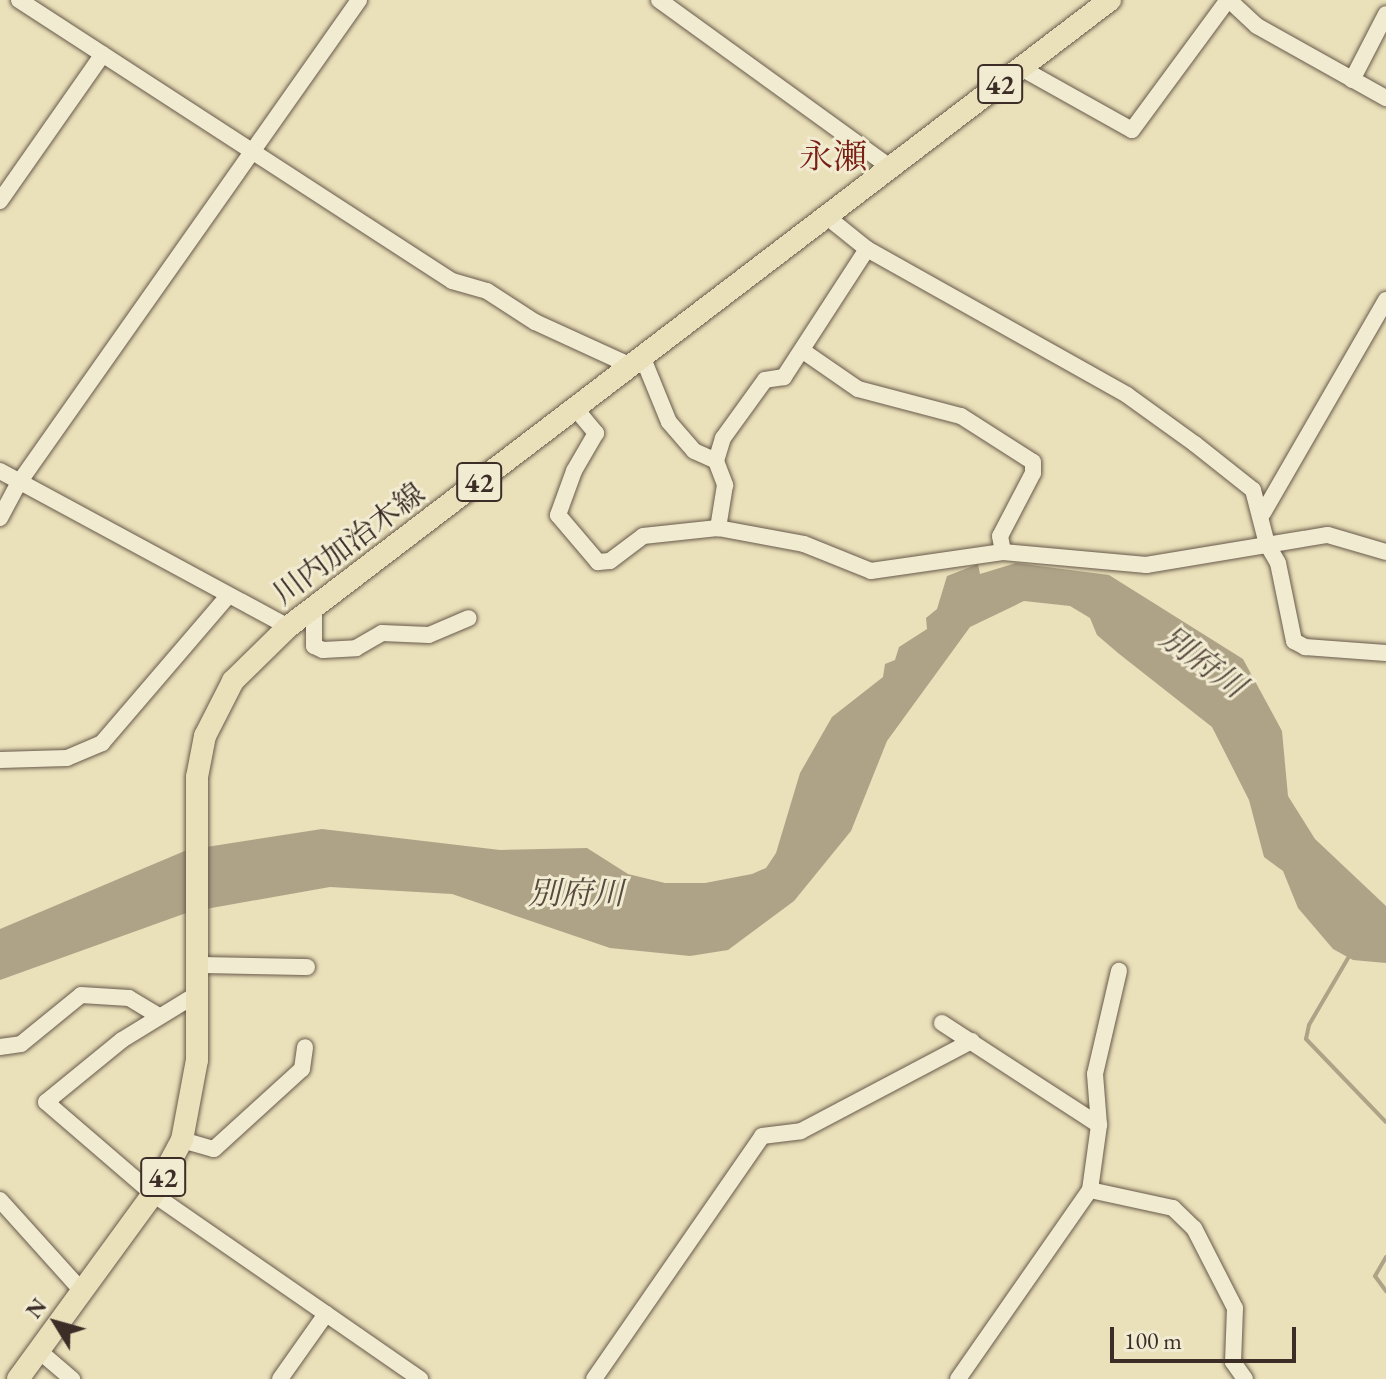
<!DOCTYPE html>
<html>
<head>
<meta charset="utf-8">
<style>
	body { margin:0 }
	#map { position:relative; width:1386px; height:1379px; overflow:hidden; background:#eae0b9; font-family:"EB Garamond","Noto Serif JP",serif }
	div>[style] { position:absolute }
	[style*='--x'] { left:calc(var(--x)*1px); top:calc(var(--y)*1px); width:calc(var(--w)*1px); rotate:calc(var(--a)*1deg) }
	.water>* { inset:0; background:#afa387 }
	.stream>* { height:4px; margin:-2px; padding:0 2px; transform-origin:2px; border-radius:2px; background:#afa387 }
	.roads { filter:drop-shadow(0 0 2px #685a4c) drop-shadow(0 0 2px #685a4c) }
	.minor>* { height:16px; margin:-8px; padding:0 8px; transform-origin:8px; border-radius:8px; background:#f1ebd2 }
	.major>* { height:22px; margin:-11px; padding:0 11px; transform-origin:11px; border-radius:11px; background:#eae0b9 }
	span { translate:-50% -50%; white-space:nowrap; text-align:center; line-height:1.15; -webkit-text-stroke:6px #f1ebd2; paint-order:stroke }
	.shield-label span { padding:2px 6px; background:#f1ebd2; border:2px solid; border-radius:6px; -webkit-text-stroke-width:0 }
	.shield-label { font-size:28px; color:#3c2d27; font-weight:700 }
	.street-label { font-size:30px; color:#3c2d27 }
	.water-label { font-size:32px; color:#594a3f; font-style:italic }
	.quarter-label { font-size:34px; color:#7a1f14 }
	.north { position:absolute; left:16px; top:1283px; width:80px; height:80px; -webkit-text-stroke:6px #f1ebd2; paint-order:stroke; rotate:307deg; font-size:22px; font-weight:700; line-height:32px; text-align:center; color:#3c2d27 }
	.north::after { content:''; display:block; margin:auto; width:28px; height:36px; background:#3c2d27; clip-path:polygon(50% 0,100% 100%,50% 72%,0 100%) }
	.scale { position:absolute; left:1110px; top:1327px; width:186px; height:36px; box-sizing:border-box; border:4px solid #3c2d27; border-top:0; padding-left:10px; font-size:24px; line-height:28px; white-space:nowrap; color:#3c2d27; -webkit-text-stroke:6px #f1ebd2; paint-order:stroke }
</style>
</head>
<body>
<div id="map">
	<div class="water">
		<div style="clip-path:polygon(1016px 563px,1109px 575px,1243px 659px,1282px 731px,1288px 796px,1315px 839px,1386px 906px,1386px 963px,1353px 960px,1333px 949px,1298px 908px,1283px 871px,1264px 857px,1249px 800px,1212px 727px,1118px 653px,1097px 635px,1090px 618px,1070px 606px,1024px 601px,970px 627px,887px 741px,851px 831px,794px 901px,728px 950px,690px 956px,610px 948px,452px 894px,330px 887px,189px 912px,0 980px,0 929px,187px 850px,322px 829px,500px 850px,587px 848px,628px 874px,665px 883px,705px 883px,752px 874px,766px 868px,776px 853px,800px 773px,832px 717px,883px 677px,885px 664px,895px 660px,899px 647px,927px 629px,926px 618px,937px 609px,947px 576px,978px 564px,980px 574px)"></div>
	</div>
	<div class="stream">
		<div style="--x:1351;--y:953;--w:83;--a:120.3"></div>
		<div style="--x:1309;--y:1025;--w:14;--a:102"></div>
		<div style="--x:1306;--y:1039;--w:115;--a:46.1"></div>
		<div style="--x:1386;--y:1257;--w:22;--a:120"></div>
		<div style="--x:1375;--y:1276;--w:19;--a:54"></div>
	</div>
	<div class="roads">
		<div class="minor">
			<div style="--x:19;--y:0;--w:516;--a:32.98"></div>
			<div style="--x:452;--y:281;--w:36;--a:16"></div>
			<div style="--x:487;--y:291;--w:57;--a:32.9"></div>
			<div style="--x:535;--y:322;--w:106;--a:24.6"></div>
			<div style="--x:659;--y:0;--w:285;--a:35.9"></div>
			<div style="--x:1229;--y:0;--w:38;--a:43"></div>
			<div style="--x:1257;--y:26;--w:148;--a:29.2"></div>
			<div style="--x:1021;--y:68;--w:127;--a:29.2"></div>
			<div style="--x:1132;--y:130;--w:162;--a:-53.6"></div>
			<div style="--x:1352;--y:80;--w:74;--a:-62.7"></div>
			<div style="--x:0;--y:201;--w:179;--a:-55"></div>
			<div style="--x:826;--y:216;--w:53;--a:38.8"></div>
			<div style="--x:867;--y:249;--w:298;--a:29.3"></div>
			<div style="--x:1127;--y:395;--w:84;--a:35.8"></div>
			<div style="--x:1195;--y:444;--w:74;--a:38.4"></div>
			<div style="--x:1253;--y:490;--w:56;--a:75.5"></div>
			<div style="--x:1267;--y:544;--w:22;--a:60"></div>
			<div style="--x:1278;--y:563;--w:80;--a:78.4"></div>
			<div style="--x:1294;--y:641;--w:13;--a:29"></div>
			<div style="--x:1305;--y:647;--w:81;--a:4.2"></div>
			<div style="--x:867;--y:249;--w:153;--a:123"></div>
			<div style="--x:784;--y:377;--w:19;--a:171"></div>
			<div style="--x:765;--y:380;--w:72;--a:125.9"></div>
			<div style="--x:723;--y:438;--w:24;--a:107"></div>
			<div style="--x:716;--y:461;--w:26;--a:69"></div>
			<div style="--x:725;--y:485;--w:44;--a:99.2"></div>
			<div style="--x:718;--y:528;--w:87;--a:10.5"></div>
			<div style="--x:804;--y:544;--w:72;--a:21.9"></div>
			<div style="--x:871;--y:571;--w:133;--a:-8.2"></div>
			<div style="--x:1003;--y:552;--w:144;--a:5.2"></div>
			<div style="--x:1146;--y:565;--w:184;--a:-9.4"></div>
			<div style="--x:1328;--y:535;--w:60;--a:16.3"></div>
			<div style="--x:803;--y:351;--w:67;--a:34.6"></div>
			<div style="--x:858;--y:389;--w:106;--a:14.7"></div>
			<div style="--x:961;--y:416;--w:85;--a:32.6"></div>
			<div style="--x:1033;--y:462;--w:11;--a:90"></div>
			<div style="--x:1033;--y:473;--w:71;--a:117.6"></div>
			<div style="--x:1000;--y:536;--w:16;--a:79"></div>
			<div style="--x:642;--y:356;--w:71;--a:67.8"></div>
			<div style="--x:669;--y:422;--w:38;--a:49"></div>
			<div style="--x:694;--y:451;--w:24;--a:24"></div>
			<div style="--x:575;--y:408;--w:33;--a:50"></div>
			<div style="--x:596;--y:433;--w:44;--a:120.1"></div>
			<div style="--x:574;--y:471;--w:47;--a:110"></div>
			<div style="--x:558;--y:515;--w:62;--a:49.6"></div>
			<div style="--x:598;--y:562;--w:12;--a:-5"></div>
			<div style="--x:610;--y:561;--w:41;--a:-37.1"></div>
			<div style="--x:643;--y:536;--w:75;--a:-6.1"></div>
			<div style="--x:0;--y:471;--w:328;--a:28.4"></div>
			<div style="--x:1263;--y:513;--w:246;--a:-60"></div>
			<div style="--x:0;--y:518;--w:38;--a:-62"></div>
			<div style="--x:18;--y:484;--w:592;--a:-54.83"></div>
			<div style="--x:314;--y:607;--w:39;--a:90"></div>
			<div style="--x:314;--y:646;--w:10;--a:24"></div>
			<div style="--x:323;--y:650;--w:33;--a:-3"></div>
			<div style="--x:356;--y:648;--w:30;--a:-30"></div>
			<div style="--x:382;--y:633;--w:47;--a:2.4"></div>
			<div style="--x:429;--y:635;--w:43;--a:-23"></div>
			<div style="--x:0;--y:760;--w:67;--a:-1.7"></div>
			<div style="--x:67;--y:758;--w:38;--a:-23"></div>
			<div style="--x:102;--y:743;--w:194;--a:-49.4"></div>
			<div style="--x:198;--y:965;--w:109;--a:1.1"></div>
			<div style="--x:197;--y:994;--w:88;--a:148.5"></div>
			<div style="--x:122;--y:1040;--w:98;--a:140.8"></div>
			<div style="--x:46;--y:1102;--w:141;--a:40.7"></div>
			<div style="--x:153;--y:1194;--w:325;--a:34.7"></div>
			<div style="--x:942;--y:1023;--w:187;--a:33"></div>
			<div style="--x:0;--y:1047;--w:21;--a:-8"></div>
			<div style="--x:21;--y:1044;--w:77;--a:-39.2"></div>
			<div style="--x:81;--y:995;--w:48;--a:3.6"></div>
			<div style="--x:129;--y:998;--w:35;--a:31"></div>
			<div style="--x:182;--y:1140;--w:33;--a:16"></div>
			<div style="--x:214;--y:1149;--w:119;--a:-42.3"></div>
			<div style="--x:302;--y:1069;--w:22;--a:-82"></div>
			<div style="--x:1090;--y:1190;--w:85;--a:12.2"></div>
			<div style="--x:1173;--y:1208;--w:29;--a:44"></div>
			<div style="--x:1194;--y:1228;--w:90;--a:62.9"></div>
			<div style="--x:1235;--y:1308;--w:54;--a:92.1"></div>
			<div style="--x:1233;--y:1362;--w:21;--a:55"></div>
			<div style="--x:0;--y:1200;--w:122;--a:48"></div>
			<div style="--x:38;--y:1350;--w:45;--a:40.5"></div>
			<div style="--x:280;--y:1379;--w:80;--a:-54.7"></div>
			<div style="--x:594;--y:1379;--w:295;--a:-55.3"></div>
			<div style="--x:762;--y:1136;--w:39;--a:-7"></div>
			<div style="--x:801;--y:1131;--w:193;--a:-27.8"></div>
			<div style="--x:958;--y:1379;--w:231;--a:-55.1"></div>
			<div style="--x:1090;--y:1190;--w:66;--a:-82.1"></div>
			<div style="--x:1099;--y:1125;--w:51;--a:-94.5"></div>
			<div style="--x:1095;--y:1074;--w:106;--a:-76.9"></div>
		</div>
		<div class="major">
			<div style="--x:18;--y:1379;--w:229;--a:-53.9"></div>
			<div style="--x:153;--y:1194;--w:61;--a:-61.8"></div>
			<div style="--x:182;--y:1140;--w:81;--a:-79.4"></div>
			<div style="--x:197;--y:1060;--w:283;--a:-90"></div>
			<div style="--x:197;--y:777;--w:42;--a:-79"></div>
			<div style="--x:205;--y:736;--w:62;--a:-63"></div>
			<div style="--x:233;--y:681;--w:77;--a:-44.5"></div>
			<div style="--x:288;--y:627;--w:1034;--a:-37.34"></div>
		</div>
	</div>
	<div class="shield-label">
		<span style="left:1000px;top:84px">42</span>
		<span style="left:479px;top:482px">42</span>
		<span style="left:163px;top:1177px">42</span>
	</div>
	<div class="street-label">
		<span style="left:349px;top:544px;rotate:-37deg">川内加治木線</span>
	</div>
	<div class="water-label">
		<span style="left:1203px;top:662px;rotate:36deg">別府川</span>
		<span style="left:576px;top:893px">別府川</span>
	</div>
	<div class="quarter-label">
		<span style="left:833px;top:157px">永瀬</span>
	</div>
	<div class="north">N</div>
	<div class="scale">100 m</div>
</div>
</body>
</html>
